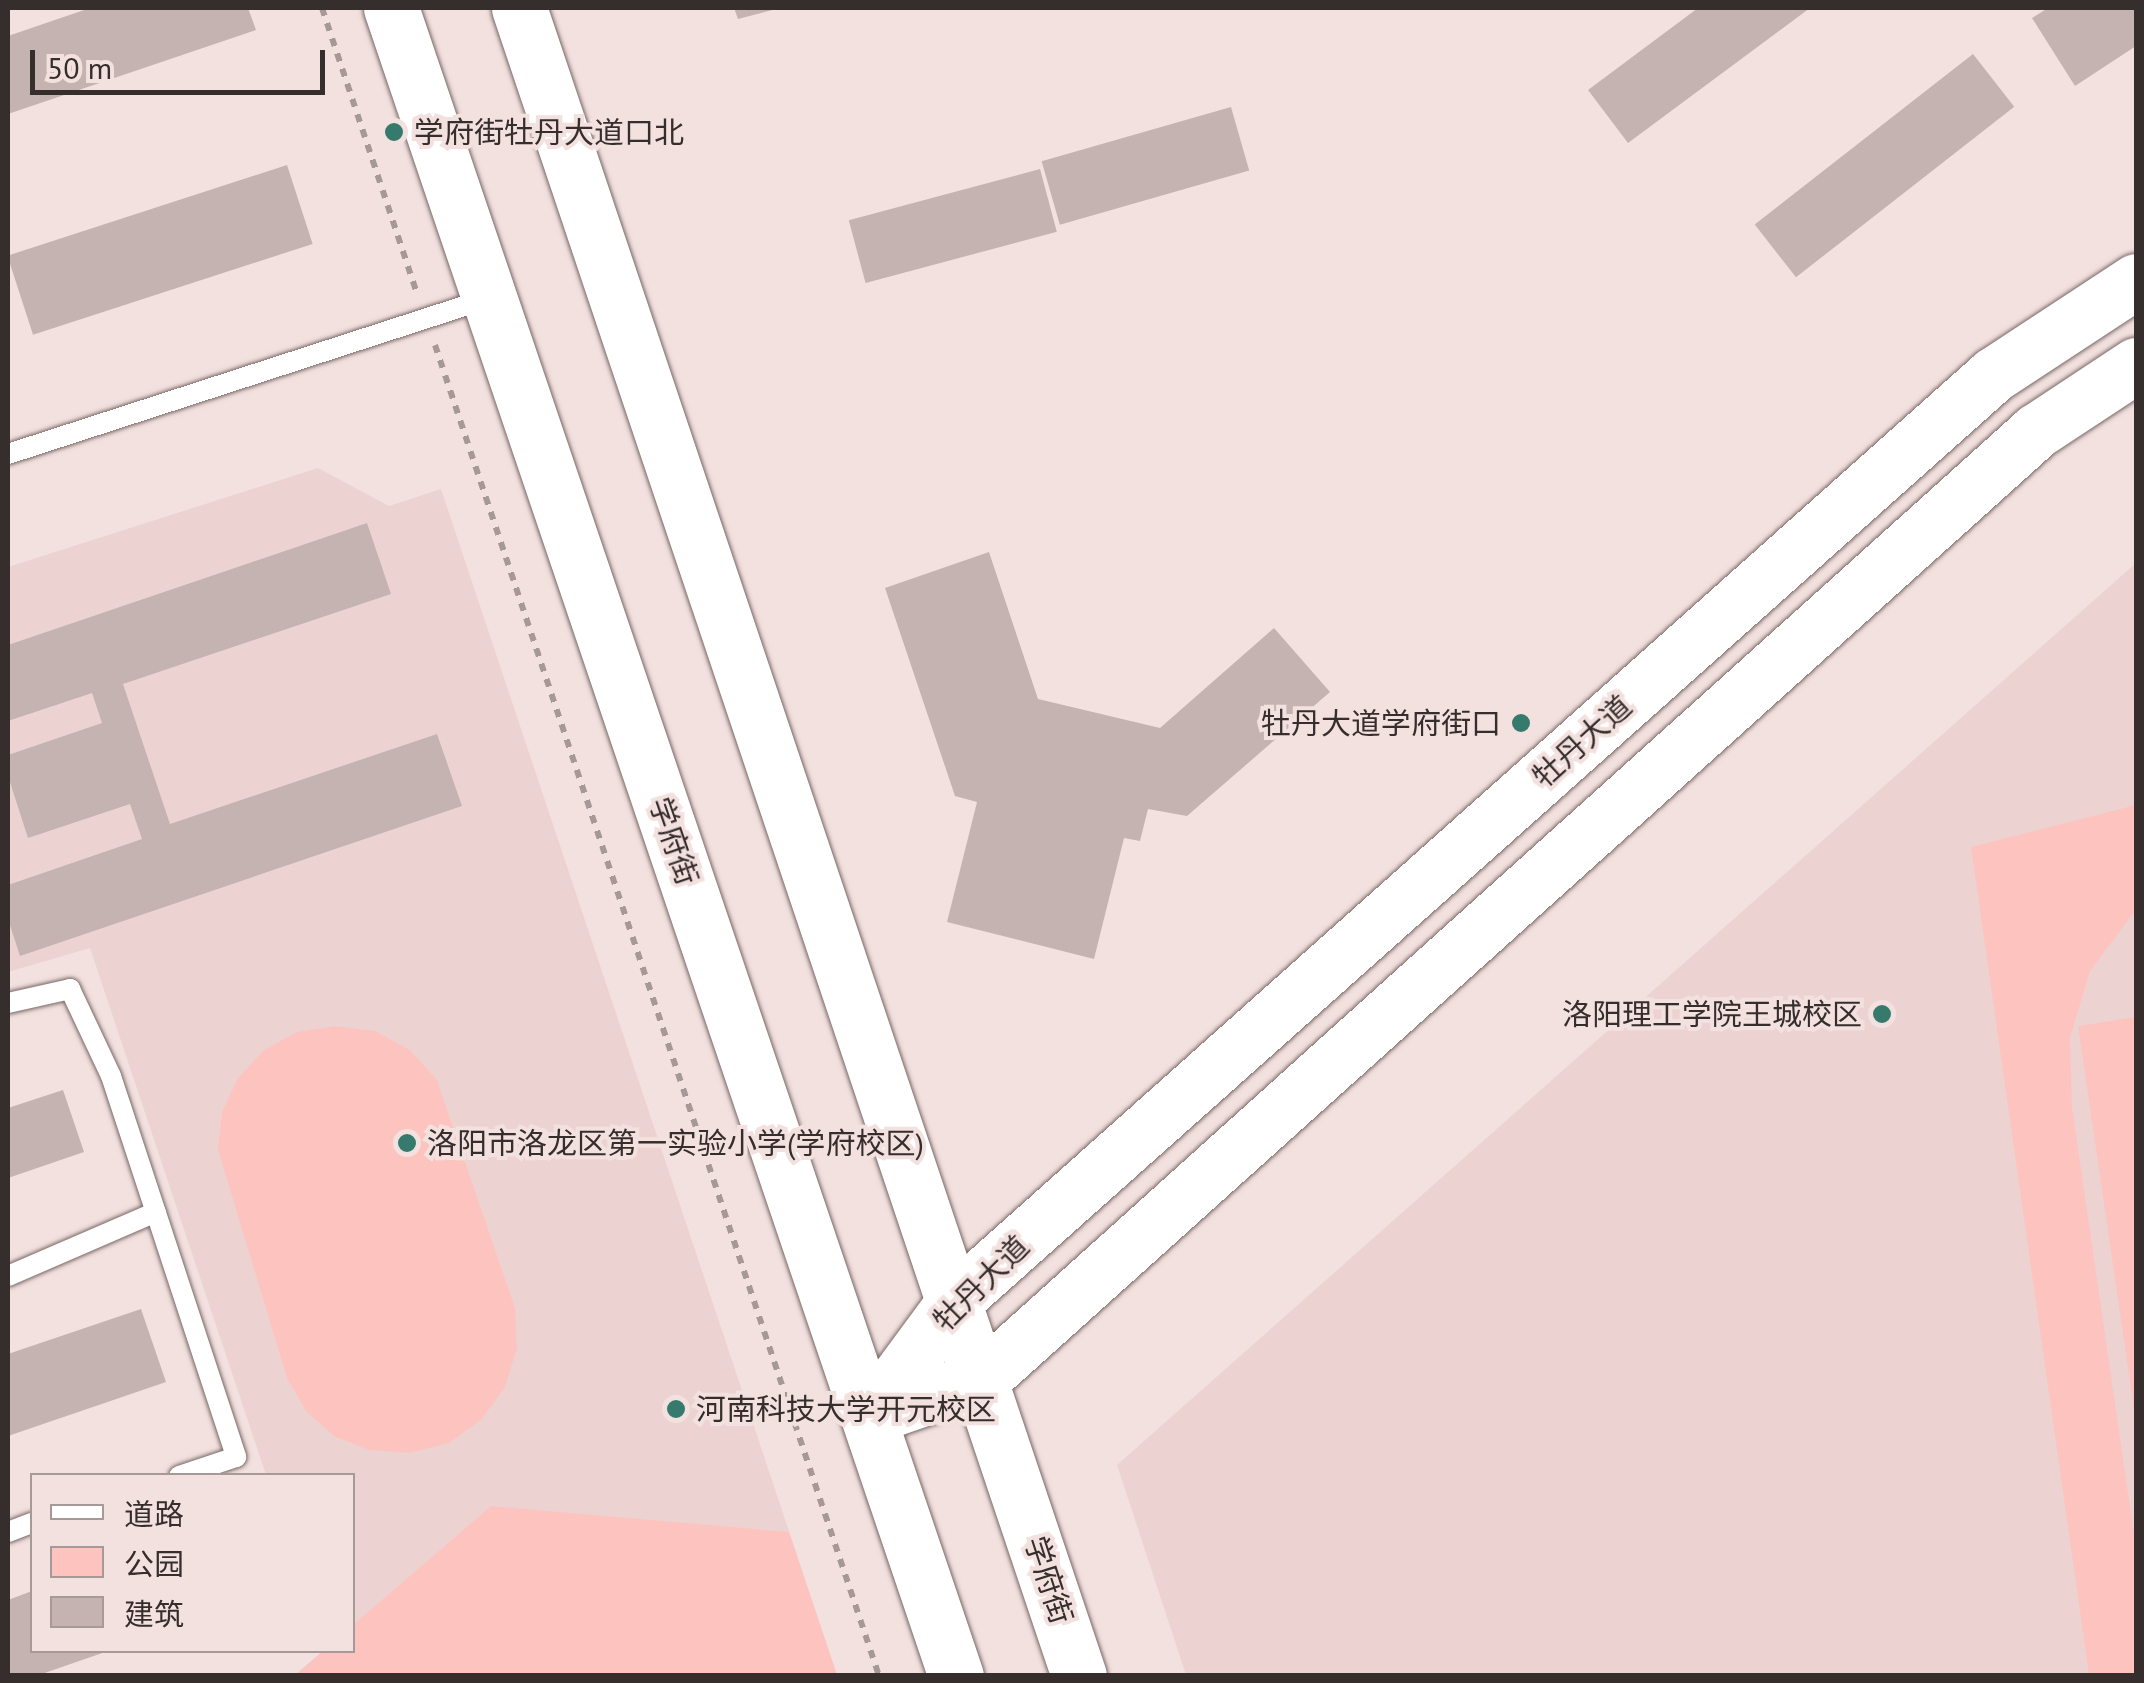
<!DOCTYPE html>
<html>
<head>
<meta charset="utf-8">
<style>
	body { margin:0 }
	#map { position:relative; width:2144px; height:1683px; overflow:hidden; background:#f3e1df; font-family:"PT Sans","Noto Sans SC",sans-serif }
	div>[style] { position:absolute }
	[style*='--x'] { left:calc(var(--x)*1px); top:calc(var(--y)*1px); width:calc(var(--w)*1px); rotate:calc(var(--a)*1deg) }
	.built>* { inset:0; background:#ecd3d1 }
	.green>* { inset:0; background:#fdc4bf }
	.building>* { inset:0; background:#c4b3b1; transform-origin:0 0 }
	.path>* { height:6px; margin-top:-3px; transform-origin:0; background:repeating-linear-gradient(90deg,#a69897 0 8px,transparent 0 16px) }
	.roads { filter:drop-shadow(0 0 2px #776766) drop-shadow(0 0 2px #776766) }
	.lane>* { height:20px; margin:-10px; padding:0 10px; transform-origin:10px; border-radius:10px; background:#fff }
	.secondary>* { height:55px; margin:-27.5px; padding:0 27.5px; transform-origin:27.5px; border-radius:27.5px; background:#fff }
	.dots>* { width:28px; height:28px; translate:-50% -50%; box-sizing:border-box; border:5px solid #f3e1df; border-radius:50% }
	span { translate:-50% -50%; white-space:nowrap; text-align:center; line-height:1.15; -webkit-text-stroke:8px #f3e1df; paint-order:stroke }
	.poi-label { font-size:30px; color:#352e2d }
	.left { translate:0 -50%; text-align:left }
	.right { translate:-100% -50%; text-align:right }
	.street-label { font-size:30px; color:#352e2d }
	.frame { position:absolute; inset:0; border:10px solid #352e2d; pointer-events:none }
	.legend { position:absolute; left:30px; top:1473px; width:325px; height:180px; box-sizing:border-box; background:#f3e1df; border:2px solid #a79998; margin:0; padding:12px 18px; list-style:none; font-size:30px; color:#352e2d }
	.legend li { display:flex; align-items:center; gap:20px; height:50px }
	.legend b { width:50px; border:2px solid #a79998 }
	.scale { position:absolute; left:30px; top:50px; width:295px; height:45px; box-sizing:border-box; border:5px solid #352e2d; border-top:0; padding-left:12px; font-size:30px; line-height:35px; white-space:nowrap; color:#352e2d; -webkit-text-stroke:8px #f3e1df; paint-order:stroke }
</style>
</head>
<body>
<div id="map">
	<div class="built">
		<div style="clip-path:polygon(318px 468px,389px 506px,441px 489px,837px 1675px,295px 1675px,323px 1651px,352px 1650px,352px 1476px,266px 1475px,90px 948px,8px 972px,8px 567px)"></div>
		<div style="clip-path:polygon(2136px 563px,2136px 1675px,1186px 1675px,1117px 1465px)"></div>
	</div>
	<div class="green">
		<div style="clip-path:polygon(2136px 805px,2136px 910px,2090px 971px,2070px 1038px,2072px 1107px,2136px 1548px,2136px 1675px,2089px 1675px,1971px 847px)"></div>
		<div style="clip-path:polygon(2136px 1017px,2136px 1423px,2078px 1026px)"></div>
		<div style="clip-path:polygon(335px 1026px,375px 1031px,410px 1050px,437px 1080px,515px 1308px,517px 1348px,505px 1387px,481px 1420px,449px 1443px,409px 1453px,369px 1450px,334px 1436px,306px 1411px,287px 1378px,218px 1150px,222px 1112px,238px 1078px,264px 1050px,297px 1032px)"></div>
		<div style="clip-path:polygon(491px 1506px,789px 1532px,837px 1675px,295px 1675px,323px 1651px,352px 1650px,353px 1625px)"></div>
	</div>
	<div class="building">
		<div style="clip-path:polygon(90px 8px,248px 8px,256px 30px,8px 114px,8px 36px)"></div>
		<div style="clip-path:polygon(734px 8px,776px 8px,776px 9px,738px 19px)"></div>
		<div style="clip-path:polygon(1698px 8px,1810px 8px,1628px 143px,1588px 90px)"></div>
		<div style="clip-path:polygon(2048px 8px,2136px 8px,2136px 46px,2075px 86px,2032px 18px)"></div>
		<div style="left:1973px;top:54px;width:67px;height:277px;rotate:52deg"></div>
		<div style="left:1231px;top:107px;width:66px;height:197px;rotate:74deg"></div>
		<div style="left:287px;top:165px;width:83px;height:294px;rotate:72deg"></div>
		<div style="left:1040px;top:169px;width:65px;height:198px;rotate:75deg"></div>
		<div style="clip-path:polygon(367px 523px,391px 594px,123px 684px,170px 824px,437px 734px,462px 806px,20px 956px,8px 919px,8px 885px,142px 839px,130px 804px,28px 838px,8px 776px,8px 755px,102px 723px,92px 693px,8px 721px,8px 645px)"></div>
		<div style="clip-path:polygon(989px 552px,1038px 699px,1160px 728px,1274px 628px,1330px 692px,1187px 816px,1148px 809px,1140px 841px,1124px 838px,1094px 959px,947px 922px,977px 802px,955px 796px,885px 588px)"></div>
		<div style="clip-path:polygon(63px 1090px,84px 1152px,8px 1178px,8px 1108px)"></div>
		<div style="clip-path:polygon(141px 1309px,166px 1382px,8px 1436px,8px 1354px)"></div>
		<div style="clip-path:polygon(32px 1591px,32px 1650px,108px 1651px,36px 1676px,8px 1676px,8px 1600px)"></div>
	</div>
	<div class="path">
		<div style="--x:322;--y:8;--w:298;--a:71.6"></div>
		<div style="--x:435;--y:345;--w:1403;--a:71.55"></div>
	</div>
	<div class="roads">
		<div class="lane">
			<div style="--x:8;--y:454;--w:503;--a:-17.97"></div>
			<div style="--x:8;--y:1003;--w:64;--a:-12.7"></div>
			<div style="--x:70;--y:989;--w:96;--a:64.8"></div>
			<div style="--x:111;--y:1076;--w:401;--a:71.8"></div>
			<div style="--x:236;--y:1457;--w:60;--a:161.6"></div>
			<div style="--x:8;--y:1276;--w:161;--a:-23.4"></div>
			<div style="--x:8;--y:1532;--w:26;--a:-21"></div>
		</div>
		<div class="secondary">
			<div style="--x:391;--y:8;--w:1761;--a:71.29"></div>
			<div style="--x:519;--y:8;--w:1759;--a:71.44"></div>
			<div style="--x:869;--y:1417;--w:147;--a:-53.6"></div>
			<div style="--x:956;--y:1299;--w:1389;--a:-41.7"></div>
			<div style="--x:1993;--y:375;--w:171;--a:-33.3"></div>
			<div style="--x:869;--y:1417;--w:122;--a:-19.2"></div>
			<div style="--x:984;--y:1377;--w:1415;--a:-41.96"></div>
			<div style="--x:2036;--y:431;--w:120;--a:-33.4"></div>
		</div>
	</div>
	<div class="dots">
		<div style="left:394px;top:132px;background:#367a6d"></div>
		<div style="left:1521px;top:723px;background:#367a6d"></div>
		<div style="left:1882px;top:1014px;background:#367a6d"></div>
		<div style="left:407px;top:1143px;background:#367a6d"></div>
		<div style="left:676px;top:1409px;background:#367a6d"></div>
	</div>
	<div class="poi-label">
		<span class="left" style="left:414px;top:132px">学府街牡丹大道口北</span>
		<span class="right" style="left:1501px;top:723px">牡丹大道学府街口</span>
		<span class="right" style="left:1862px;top:1014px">洛阳理工学院王城校区</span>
		<span class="left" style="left:427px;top:1143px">洛阳市洛龙区第一实验小学(学府校区)</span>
		<span class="left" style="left:696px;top:1409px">河南科技大学开元校区</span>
	</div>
	<div class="street-label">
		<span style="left:1582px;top:741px;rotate:-42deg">牡丹大道</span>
		<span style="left:674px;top:841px;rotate:71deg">学府街</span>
		<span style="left:981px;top:1283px;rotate:-45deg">牡丹大道</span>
		<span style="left:1049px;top:1580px;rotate:72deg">学府街</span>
	</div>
	<div class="frame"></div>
	<ul class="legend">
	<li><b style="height:12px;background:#fff"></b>道路</li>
	<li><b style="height:28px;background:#fdc4bf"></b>公园</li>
	<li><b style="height:28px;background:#c4b3b1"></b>建筑</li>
	</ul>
	<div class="scale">50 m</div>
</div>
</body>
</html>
